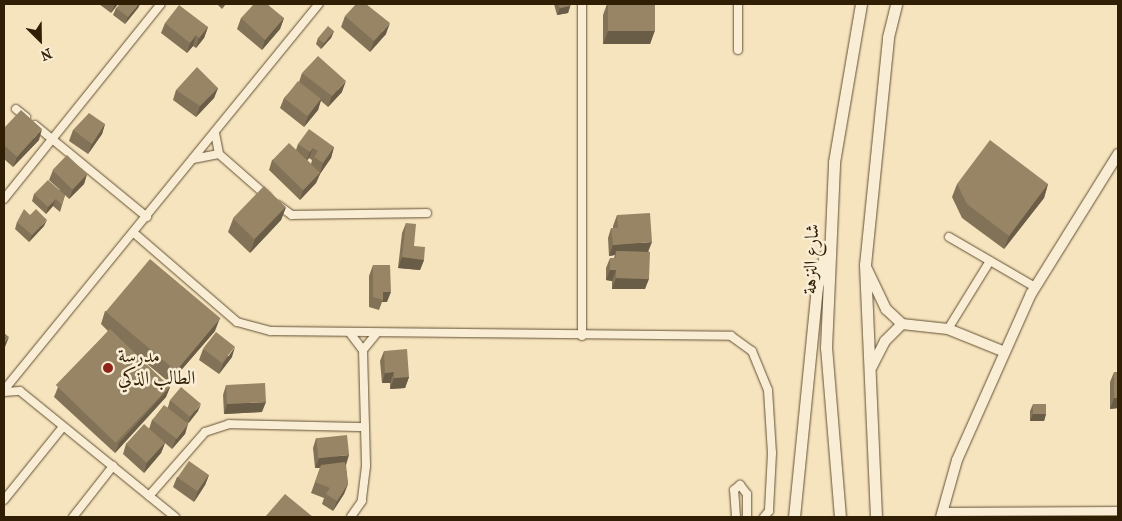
<!DOCTYPE html>
<html>
<head>
<meta charset="utf-8">
<style>
	body { margin:0 }
	#map { position:relative; width:1122px; height:521px; overflow:hidden; background:#f6e4be; font-family:"IM FELL French Canon",Amiri,serif }
	div>[style] { position:absolute }
	[style*='--x'] { left:calc(var(--x)*1px); top:calc(var(--y)*1px); width:calc(var(--w)*1px); rotate:calc(var(--a)*1deg) }
	.roads { filter:drop-shadow(0 0 1px #625033) drop-shadow(0 0 1px #625033) }
	.minor>* { height:8px; margin:-4px; padding:0 4px; transform-origin:4px; border-radius:4px; background:#f9edd5 }
	.tertiary>* { height:10px; margin:-5px; padding:0 5px; transform-origin:5px; border-radius:5px; background:#f9edd5 }
	.secondary>* { height:11px; margin:-5.5px; padding:0 5.5px; transform-origin:5.5px; border-radius:5.5px; background:#f9edd5 }
	.wall>* { inset:0; background:#827257 }
	.shaded-wall>* { inset:0; background:#6a5d47 }
	.building>* { inset:0; background:#978565; transform-origin:0 0 }
	.dots>* { width:14px; height:14px; translate:-50% -50%; box-sizing:border-box; border:2px solid #f9edd5; border-radius:50% }
	span { translate:-50% -50%; white-space:nowrap; text-align:center; line-height:1.15; -webkit-text-stroke:5px #f9edd5; paint-order:stroke }
	.street-label { font-size:19px; color:#301f05 }
	.poi-label { font-size:19px; color:#301f05 }
	.left { translate:0 -50%; text-align:left }
	.frame { position:absolute; inset:0; border:5px solid #301f05; pointer-events:none }
	.north { position:absolute; left:15px; top:15px; width:50px; height:50px; -webkit-text-stroke:4px #f9edd5; paint-order:stroke; rotate:157deg; font-size:14px; font-weight:700; line-height:20px; text-align:center; color:#301f05 }
	.north::after { content:''; display:block; margin:auto; width:18px; height:22px; background:#301f05; clip-path:polygon(50% 0,100% 100%,50% 72%,0 100%) }
</style>
</head>
<body>
<div id="map">
	<div class="roads">
		<div class="minor">
			<div style="--x:738;--y:4;--w:46;--a:90"></div>
			<div style="--x:16;--y:109;--w:13;--a:39"></div>
			<div style="--x:35;--y:125;--w:145;--a:39.4"></div>
			<div style="--x:215;--y:133;--w:21;--a:79"></div>
			<div style="--x:193;--y:159;--w:26;--a:-11"></div>
			<div style="--x:219;--y:154;--w:64;--a:41.2"></div>
			<div style="--x:4;--y:199;--w:250;--a:-51.2"></div>
			<div style="--x:278;--y:205;--w:17;--a:36"></div>
			<div style="--x:292;--y:215;--w:135;--a:-0.8"></div>
			<div style="--x:134;--y:233;--w:136;--a:40.8"></div>
			<div style="--x:237;--y:322;--w:35;--a:15"></div>
			<div style="--x:271;--y:331;--w:460;--a:0.6"></div>
			<div style="--x:731;--y:336;--w:26;--a:36"></div>
			<div style="--x:752;--y:351;--w:42;--a:67.7"></div>
			<div style="--x:768;--y:390;--w:63;--a:86.4"></div>
			<div style="--x:772;--y:453;--w:58;--a:93"></div>
			<div style="--x:769;--y:511;--w:8;--a:130"></div>
			<div style="--x:949;--y:237;--w:99;--a:30.2"></div>
			<div style="--x:948;--y:329;--w:80;--a:-58.3"></div>
			<div style="--x:350;--y:333;--w:21;--a:53"></div>
			<div style="--x:363;--y:350;--w:116;--a:88.5"></div>
			<div style="--x:366;--y:466;--w:35;--a:97"></div>
			<div style="--x:362;--y:501;--w:19;--a:125"></div>
			<div style="--x:582;--y:336;--w:332;--a:-90"></div>
			<div style="--x:363;--y:350;--w:22;--a:-51"></div>
			<div style="--x:4;--y:390;--w:498;--a:-50.8"></div>
			<div style="--x:4;--y:392;--w:16;--a:-4"></div>
			<div style="--x:20;--y:391;--w:200;--a:39.1"></div>
			<div style="--x:149;--y:496;--w:85;--a:-48.8"></div>
			<div style="--x:205;--y:432;--w:25;--a:-18"></div>
			<div style="--x:229;--y:424;--w:136;--a:1.3"></div>
			<div style="--x:4;--y:500;--w:94;--a:-51.1"></div>
			<div style="--x:942;--y:512;--w:176;--a:-0.3"></div>
			<div style="--x:73;--y:517;--w:65;--a:-51.9"></div>
			<div style="--x:736;--y:517;--w:27;--a:-94"></div>
			<div style="--x:734;--y:490;--w:8;--a:-40"></div>
			<div style="--x:740;--y:485;--w:11;--a:52"></div>
			<div style="--x:747;--y:494;--w:23;--a:90"></div>
		</div>
		<div class="tertiary">
			<div style="--x:865;--y:265;--w:49;--a:64.5"></div>
			<div style="--x:886;--y:309;--w:22;--a:43"></div>
			<div style="--x:902;--y:324;--w:24;--a:135"></div>
			<div style="--x:885;--y:341;--w:29;--a:117"></div>
			<div style="--x:902;--y:324;--w:46;--a:6.2"></div>
			<div style="--x:948;--y:329;--w:61;--a:22"></div>
			<div style="--x:941;--y:517;--w:59;--a:-74.3"></div>
			<div style="--x:957;--y:460;--w:182;--a:-66"></div>
			<div style="--x:1031;--y:294;--w:165;--a:-58.1"></div>
		</div>
		<div class="secondary">
			<div style="--x:794;--y:517;--w:231;--a:-84.3"></div>
			<div style="--x:817;--y:287;--w:34;--a:-76"></div>
			<div style="--x:840;--y:517;--w:170;--a:-94.7"></div>
			<div style="--x:826;--y:348;--w:186;--a:-87.5"></div>
			<div style="--x:834;--y:162;--w:160;--a:-80.3"></div>
			<div style="--x:876;--y:517;--w:252;--a:-92.5"></div>
			<div style="--x:865;--y:265;--w:229;--a:-84.2"></div>
			<div style="--x:888;--y:37;--w:34;--a:-76"></div>
		</div>
	</div>
	<div class="wall">
		<div style="clip-path:polygon(99px 4px,118px 4px,111px 13px)"></div>
		<div style="clip-path:polygon(140px 4px,138px 8px,125px 24px,113px 15px,116px 8px)"></div>
		<div style="clip-path:polygon(217px 4px,226px 4px,222px 9px)"></div>
		<div style="clip-path:polygon(554px 4px,571px 4px,568px 13px,557px 15px)"></div>
		<div style="clip-path:polygon(607px 4px,655px 4px,655px 30px,650px 44px,603px 44px,603px 15px)"></div>
		<div style="clip-path:polygon(345px 16px,386px 34px,370px 52px,341px 27px)"></div>
		<div style="clip-path:polygon(241px 18px,284px 18px,280px 29px,262px 50px,237px 29px)"></div>
		<div style="clip-path:polygon(165px 23px,208px 27px,204px 38px,196px 48px,193px 46px,187px 53px,161px 33px)"></div>
		<div style="clip-path:polygon(334px 31px,331px 38px,321px 49px,316px 44px,318px 38px)"></div>
		<div style="clip-path:polygon(302px 73px,342px 92px,328px 107px,321px 101px,318px 110px,304px 127px,280px 108px,284px 98px,299px 82px)"></div>
		<div style="clip-path:polygon(218px 88px,214px 98px,196px 117px,173px 100px,176px 90px)"></div>
		<div style="clip-path:polygon(105px 124px,102px 134px,88px 154px,69px 141px,73px 130px)"></div>
		<div style="clip-path:polygon(4px 128px,39px 140px,13px 167px,4px 159px)"></div>
		<div style="clip-path:polygon(evenodd,298px 144px,334px 147px,331px 158px,320px 174px,316px 183px,300px 200px,269px 170px,272px 160px,296px 150px,298px 144px,309px 158px,312px 160px,311px 164px,307px 160px,309px 158px)"></div>
		<div style="clip-path:polygon(53px 170px,87px 174px,84px 184px,69px 199px,65px 195px,60px 212px,53px 206px,46px 214px,32px 201px,34px 194px,60px 190px,49px 180px)"></div>
		<div style="clip-path:polygon(957px 184px,1048px 184px,1044px 198px,1004px 249px,962px 218px,952px 197px)"></div>
		<div style="clip-path:polygon(286px 207px,281px 220px,250px 253px,228px 232px,233px 219px)"></div>
		<div style="clip-path:polygon(617px 215px,649px 252px,645px 289px,612px 289px,612px 281px,606px 280px,606px 268px,610px 258px,614px 258px,615px 255px,609px 256px,608px 238px,611px 228px,613px 228px,613px 226px)"></div>
		<div style="clip-path:polygon(17px 222px,44px 226px,29px 242px,15px 229px)"></div>
		<div style="clip-path:polygon(406px 223px,414px 246px,424px 260px,420px 270px,398px 268px,402px 233px)"></div>
		<div style="clip-path:polygon(373px 265px,387px 302px,382px 302px,379px 310px,369px 307px,369px 276px)"></div>
		<div style="clip-path:polygon(105px 311px,215px 331px,170px 383px,134px 353px,170px 387px,166px 397px,115px 453px,54px 397px,58px 387px,108px 331px,101px 324px)"></div>
		<div style="clip-path:polygon(203px 349px,232px 357px,219px 374px,199px 360px)"></div>
		<div style="clip-path:polygon(384px 351px,409px 377px,405px 388px,390px 389px,390px 383px,382px 383px,380px 361px)"></div>
		<div style="clip-path:polygon(1114px 372px,1118px 408px,1110px 409px,1110px 382px)"></div>
		<div style="clip-path:polygon(226px 385px,262px 412px,224px 414px,223px 395px)"></div>
		<div style="clip-path:polygon(170px 400px,198px 411px,188px 423px,185px 434px,172px 449px,165px 443px,161px 453px,144px 473px,123px 454px,126px 444px,149px 429px,152px 420px,168px 407px)"></div>
		<div style="clip-path:polygon(1033px 404px,1046px 414px,1044px 421px,1030px 421px,1030px 411px)"></div>
		<div style="clip-path:polygon(316px 438px,346px 465px,348px 484px,344px 494px,333px 511px,322px 504px,324px 498px,311px 493px,320px 468px,315px 468px,313px 448px)"></div>
		<div style="clip-path:polygon(209px 475px,205px 485px,194px 502px,173px 487px,177px 477px)"></div>
	</div>
	<div class="shaded-wall">
		<div style="clip-path:polygon(116px 4px,118px 4px,111px 13px,114px 6px)"></div>
		<div style="clip-path:polygon(139px 4px,140px 4px,138px 8px,125px 24px,128px 17px)"></div>
		<div style="clip-path:polygon(570px 6px,568px 13px,557px 15px,560px 8px)"></div>
		<div style="clip-path:polygon(284px 18px,280px 29px,262px 50px,265px 40px)"></div>
		<div style="clip-path:polygon(390px 23px,386px 34px,370px 52px,374px 41px)"></div>
		<div style="clip-path:polygon(208px 27px,204px 38px,196px 48px,199px 38px)"></div>
		<div style="clip-path:polygon(655px 30px,650px 44px,603px 44px,608px 31px)"></div>
		<div style="clip-path:polygon(334px 31px,331px 38px,321px 49px,324px 42px)"></div>
		<div style="clip-path:polygon(196px 35px,193px 46px,187px 53px,190px 43px)"></div>
		<div style="clip-path:polygon(346px 81px,342px 92px,328px 107px,332px 96px)"></div>
		<div style="clip-path:polygon(218px 88px,214px 98px,196px 117px,200px 106px)"></div>
		<div style="clip-path:polygon(321px 99px,318px 110px,304px 127px,308px 116px)"></div>
		<div style="clip-path:polygon(105px 124px,102px 134px,88px 154px,92px 144px)"></div>
		<div style="clip-path:polygon(42px 129px,39px 140px,13px 167px,17px 157px)"></div>
		<div style="clip-path:polygon(334px 147px,331px 158px,320px 174px,316px 183px,300px 200px,303px 190px,320px 173px,323px 163px)"></div>
		<div style="clip-path:polygon(313px 148px,309px 158px,306px 162px,310px 152px)"></div>
		<div style="clip-path:polygon(87px 174px,84px 184px,69px 199px,73px 189px)"></div>
		<div style="clip-path:polygon(1048px 184px,1044px 198px,1004px 249px,1009px 236px)"></div>
		<div style="clip-path:polygon(56px 199px,53px 206px,46px 214px,48px 207px)"></div>
		<div style="clip-path:polygon(286px 207px,281px 220px,250px 253px,255px 239px)"></div>
		<div style="clip-path:polygon(47px 220px,44px 226px,29px 242px,32px 235px)"></div>
		<div style="clip-path:polygon(652px 242px,648px 252px,616px 251px,615px 255px,609px 256px,613px 245px)"></div>
		<div style="clip-path:polygon(402px 257px,424px 260px,420px 270px,398px 268px)"></div>
		<div style="clip-path:polygon(610px 270px,616px 270px,612px 281px,606px 280px)"></div>
		<div style="clip-path:polygon(616px 278px,649px 279px,645px 289px,612px 289px)"></div>
		<div style="clip-path:polygon(383px 292px,391px 292px,387px 302px,382px 302px,383px 300px)"></div>
		<div style="clip-path:polygon(220px 318px,215px 331px,170px 383px,175px 370px)"></div>
		<div style="clip-path:polygon(9px 337px,5px 347px,4px 348px,4px 343px)"></div>
		<div style="clip-path:polygon(235px 347px,232px 357px,219px 374px,223px 364px)"></div>
		<div style="clip-path:polygon(394px 372px,390px 383px,382px 383px,385px 373px)"></div>
		<div style="clip-path:polygon(409px 377px,405px 388px,390px 389px,394px 378px)"></div>
		<div style="clip-path:polygon(170px 387px,166px 397px,115px 453px,119px 443px)"></div>
		<div style="clip-path:polygon(1114px 398px,1118px 398px,1118px 408px,1110px 409px)"></div>
		<div style="clip-path:polygon(266px 402px,262px 412px,224px 414px,227px 404px)"></div>
		<div style="clip-path:polygon(201px 404px,198px 411px,188px 424px,190px 417px)"></div>
		<div style="clip-path:polygon(1033px 414px,1046px 414px,1044px 421px,1030px 421px)"></div>
		<div style="clip-path:polygon(188px 424px,185px 434px,172px 449px,176px 439px)"></div>
		<div style="clip-path:polygon(165px 443px,161px 453px,144px 473px,147px 462px)"></div>
		<div style="clip-path:polygon(349px 455px,346px 465px,315px 468px,319px 458px)"></div>
		<div style="clip-path:polygon(209px 475px,205px 485px,194px 502px,198px 491px)"></div>
		<div style="clip-path:polygon(348px 484px,344px 494px,333px 511px,337px 501px)"></div>
	</div>
	<div class="building">
		<div style="clip-path:polygon(120px 4px,139px 4px,128px 17px,116px 8px)"></div>
		<div style="clip-path:polygon(254px 4px,267px 4px,284px 18px,265px 40px,241px 18px)"></div>
		<div style="clip-path:polygon(356px 4px,366px 4px,390px 23px,374px 41px,345px 16px)"></div>
		<div style="clip-path:polygon(558px 4px,571px 4px,570px 6px,560px 8px)"></div>
		<div style="left:608px;top:4px;width:47px;height:27px"></div>
		<div style="clip-path:polygon(179px 5px,208px 27px,199px 38px,196px 35px,190px 43px,165px 23px)"></div>
		<div style="left:328px;top:26px;width:8px;height:16px;rotate:40deg"></div>
		<div style="clip-path:polygon(318px 56px,346px 81px,332px 96px,302px 73px)"></div>
		<div style="clip-path:polygon(197px 67px,218px 88px,200px 106px,176px 90px)"></div>
		<div style="left:298px;top:81px;width:29px;height:22px;rotate:38deg"></div>
		<div style="clip-path:polygon(21px 110px,42px 129px,17px 157px,4px 145px,4px 128px)"></div>
		<div style="clip-path:polygon(89px 113px,105px 124px,92px 144px,73px 130px)"></div>
		<div style="clip-path:polygon(309px 129px,334px 147px,323px 163px,314px 157px,318px 151px,313px 148px,310px 152px,298px 144px)"></div>
		<div style="clip-path:polygon(990px 140px,1048px 184px,1009px 236px,967px 204px,957px 184px)"></div>
		<div style="left:289px;top:143px;width:43px;height:24px;rotate:44deg"></div>
		<div style="left:67px;top:155px;width:28px;height:21px;rotate:44deg"></div>
		<div style="clip-path:polygon(48px 180px,65px 195px,62px 205px,56px 199px,48px 207px,34px 194px)"></div>
		<div style="left:264px;top:186px;width:30px;height:45px;rotate:44deg"></div>
		<div style="clip-path:polygon(24px 209px,30px 215px,36px 209px,47px 220px,32px 235px,17px 222px)"></div>
		<div style="clip-path:polygon(650px 213px,652px 242px,613px 245px,611px 228px,618px 228px,617px 215px)"></div>
		<div style="clip-path:polygon(406px 223px,416px 224px,414px 246px,425px 247px,424px 260px,402px 257px)"></div>
		<div style="clip-path:polygon(616px 251px,650px 252px,649px 279px,616px 278px,616px 270px,610px 270px,610px 258px,616px 258px)"></div>
		<div style="left:150px;top:259px;width:92px;height:69px;rotate:40deg"></div>
		<div style="clip-path:polygon(373px 265px,390px 265px,391px 292px,383px 292px,383px 300px,373px 297px)"></div>
		<div style="left:110px;top:329px;width:83px;height:78px;rotate:44deg"></div>
		<div style="left:216px;top:332px;width:24px;height:21px;rotate:38deg"></div>
		<div style="clip-path:polygon(4px 333px,9px 337px,4px 343px)"></div>
		<div style="clip-path:polygon(407px 349px,409px 377px,394px 378px,394px 372px,385px 373px,384px 351px)"></div>
		<div style="left:1114px;top:372px;width:4px;height:26px"></div>
		<div style="left:265px;top:383px;width:19px;height:39px;rotate:87deg"></div>
		<div style="left:181px;top:387px;width:26px;height:17px;rotate:40deg"></div>
		<div style="left:1033px;top:404px;width:13px;height:10px"></div>
		<div style="left:164px;top:405px;width:31px;height:19px;rotate:38deg"></div>
		<div style="left:144px;top:424px;width:28px;height:27px;rotate:42deg"></div>
		<div style="left:347px;top:435px;width:20px;height:31px;rotate:84deg"></div>
		<div style="left:189px;top:461px;width:24px;height:20px;rotate:35deg"></div>
		<div style="clip-path:polygon(345px 462px,348px 484px,337px 501px,326px 494px,330px 488px,315px 482px,321px 465px)"></div>
		<div style="clip-path:polygon(285px 494px,313px 517px,265px 517px)"></div>
	</div>
	<div class="dots">
		<div style="left:108px;top:368px;background:#8f2418"></div>
	</div>
	<div class="street-label">
		<span style="left:812px;top:259px;rotate:-88deg">شارع النزهة</span>
	</div>
	<div class="poi-label">
		<span class="left" style="left:118px;top:368px">مدرسة<br>الطالب الذكي</span>
	</div>
	<div class="frame"></div>
	<div class="north">N</div>
</div>
</body>
</html>
